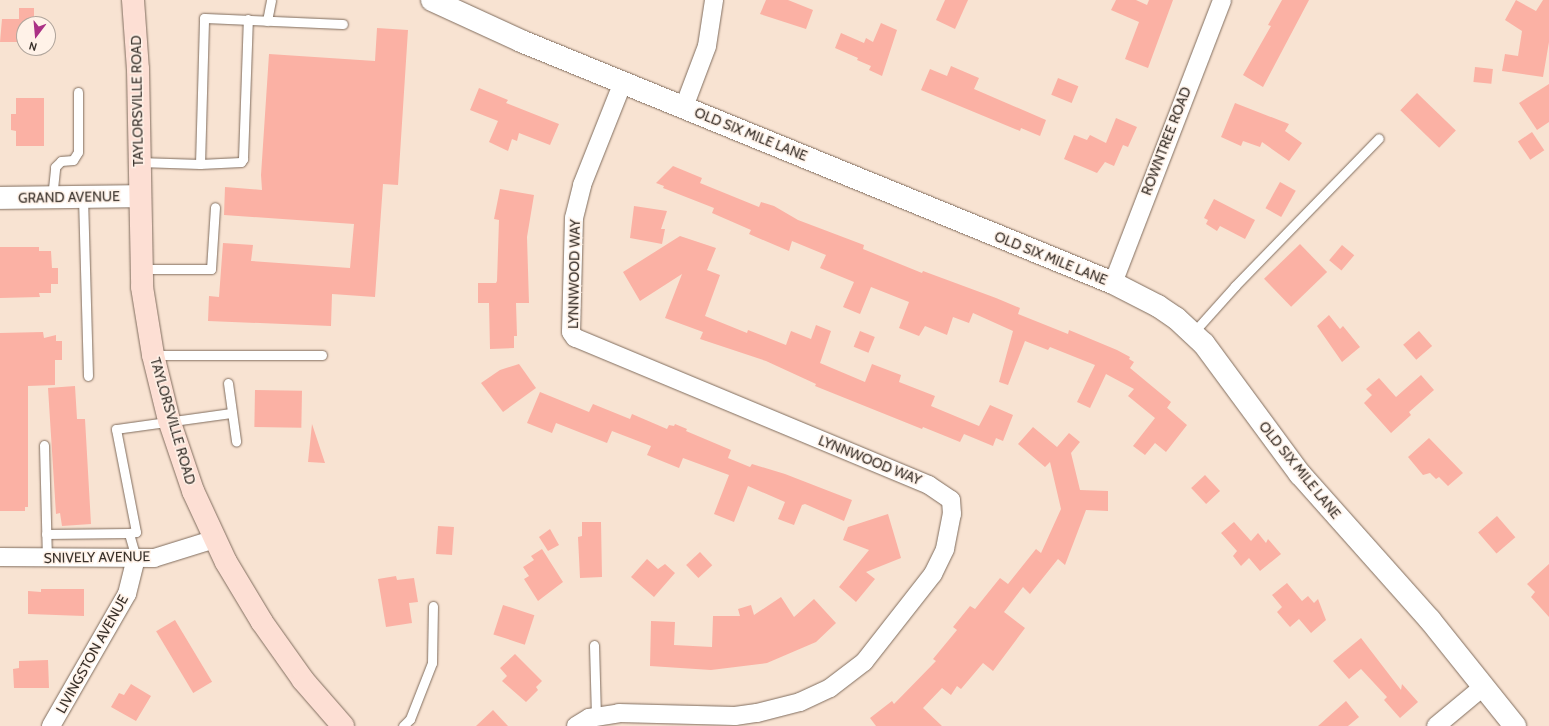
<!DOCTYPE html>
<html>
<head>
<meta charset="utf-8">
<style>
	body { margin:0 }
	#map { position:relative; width:1549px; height:726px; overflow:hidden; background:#f8e3d2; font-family:Cabin,sans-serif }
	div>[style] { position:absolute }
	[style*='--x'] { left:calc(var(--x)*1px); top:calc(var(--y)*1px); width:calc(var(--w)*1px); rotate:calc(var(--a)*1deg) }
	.building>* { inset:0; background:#fbb1a4; transform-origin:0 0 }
	.roads { filter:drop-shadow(0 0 1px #806d5e) drop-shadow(0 0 1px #806d5e) }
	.lane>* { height:9px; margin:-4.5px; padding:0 4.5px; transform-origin:4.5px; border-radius:4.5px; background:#fff }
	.street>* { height:18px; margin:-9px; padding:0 9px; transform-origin:9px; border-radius:9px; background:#fff }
	.secondary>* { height:22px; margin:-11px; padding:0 11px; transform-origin:11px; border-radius:11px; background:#fff }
	.primary>* { height:22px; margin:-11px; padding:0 11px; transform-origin:11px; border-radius:11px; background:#fddfd4 }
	span { translate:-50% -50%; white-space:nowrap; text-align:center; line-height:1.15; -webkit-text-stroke:3px #fff2e8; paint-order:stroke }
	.street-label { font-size:14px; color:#39312b }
	.north { position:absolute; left:16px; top:16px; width:40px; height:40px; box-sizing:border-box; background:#fff2e8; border:1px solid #b0a59c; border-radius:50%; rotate:196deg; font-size:11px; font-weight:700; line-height:16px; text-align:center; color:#39312b }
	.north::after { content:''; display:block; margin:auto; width:14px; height:18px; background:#ab3185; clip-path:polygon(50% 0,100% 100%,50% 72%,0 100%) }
</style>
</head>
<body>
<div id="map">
	<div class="building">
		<div style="clip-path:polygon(766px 0,788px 0,813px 10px,806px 29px,760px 14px)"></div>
		<div style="clip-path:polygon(945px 0,968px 0,955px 29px,936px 20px)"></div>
		<div style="clip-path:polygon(1116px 0,1136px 0,1147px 5px,1149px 0,1173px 0,1148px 68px,1125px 59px,1139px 22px,1111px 10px)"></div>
		<div style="clip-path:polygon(1282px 0,1309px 0,1263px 87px,1243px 75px,1271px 26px,1268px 25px)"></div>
		<div style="clip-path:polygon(1516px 0,1536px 11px,1543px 0,1549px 0,1549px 42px,1543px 77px,1502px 71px,1505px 54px,1518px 56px,1522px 31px,1505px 20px)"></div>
		<div style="clip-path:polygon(19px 8px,34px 8px,34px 24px,24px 24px,24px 42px,0 42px,2px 19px,19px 19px)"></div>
		<div style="clip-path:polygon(881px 23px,897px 30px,882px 76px,869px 70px,871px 66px,857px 60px,858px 58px,835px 48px,841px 33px,864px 43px,866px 38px,873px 42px)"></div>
		<div style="clip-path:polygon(377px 28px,408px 30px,398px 185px,383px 184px,375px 297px,332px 294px,331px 326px,208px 321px,209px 296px,219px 297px,223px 243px,253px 245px,251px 261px,350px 268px,354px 224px,224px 215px,225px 187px,262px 190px,261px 175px,269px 54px,375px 61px)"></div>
		<div style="clip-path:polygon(951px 66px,979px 78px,974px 89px,1046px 120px,1040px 136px,1021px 128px,1020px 131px,921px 90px,930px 69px,947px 76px)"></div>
		<div style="left:1475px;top:67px;width:18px;height:15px;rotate:6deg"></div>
		<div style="left:1058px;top:78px;width:22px;height:18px;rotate:22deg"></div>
		<div style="clip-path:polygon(1549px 84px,1549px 122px,1537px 130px,1519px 103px)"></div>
		<div style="clip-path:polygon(479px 88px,508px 100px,506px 103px,559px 124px,550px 145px,519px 133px,517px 141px,512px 139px,508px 151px,489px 142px,498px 121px,470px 110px)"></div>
		<div style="left:1417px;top:93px;width:54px;height:24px;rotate:44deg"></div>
		<div style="clip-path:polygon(16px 98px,44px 98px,44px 146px,16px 146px,16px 131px,11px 130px,11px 114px,16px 114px)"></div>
		<div style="clip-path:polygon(1235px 103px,1289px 124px,1285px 131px,1302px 143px,1289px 161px,1262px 142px,1260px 147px,1243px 141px,1241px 146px,1221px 137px)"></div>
		<div style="clip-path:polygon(1116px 118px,1137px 127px,1128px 147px,1123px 145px,1114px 166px,1105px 162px,1097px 173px,1064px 159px,1074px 135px,1087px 140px,1090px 135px,1106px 143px)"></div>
		<div style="left:1532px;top:132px;width:22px;height:17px;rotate:56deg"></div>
		<div style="clip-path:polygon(673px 166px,702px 178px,700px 183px,759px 207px,761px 202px,774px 206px,798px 220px,864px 245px,863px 249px,922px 273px,923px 271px,996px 298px,1020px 308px,1018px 314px,1068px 334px,1069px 330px,1117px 350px,1130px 357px,1129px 359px,1134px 362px,1130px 368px,1171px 402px,1167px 408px,1165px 406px,1187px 425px,1166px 452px,1155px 443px,1145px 455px,1133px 446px,1155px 418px,1128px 396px,1134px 389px,1106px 374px,1090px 408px,1077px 402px,1095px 365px,1050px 347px,1048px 350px,1025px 341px,1008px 385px,999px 382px,1013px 331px,973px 313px,969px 323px,953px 317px,947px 335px,925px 326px,919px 336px,899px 328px,909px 302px,871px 287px,860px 314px,843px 307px,854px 282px,820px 268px,826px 255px,792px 241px,789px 251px,749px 234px,751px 230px,712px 213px,714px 208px,663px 188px,664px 186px,656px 183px)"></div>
		<div style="left:1280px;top:182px;width:18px;height:30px;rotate:29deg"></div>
		<div style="clip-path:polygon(500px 189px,534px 195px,527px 237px,529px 303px,516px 303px,517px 336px,514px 336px,514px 348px,490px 349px,489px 303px,478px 303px,478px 283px,496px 283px,497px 281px,499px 220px,494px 219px)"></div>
		<div style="clip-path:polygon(1214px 199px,1255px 220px,1245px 239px,1220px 226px,1217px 231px,1206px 224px,1208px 220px,1204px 218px)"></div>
		<div style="clip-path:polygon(634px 206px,667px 211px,661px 229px,665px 229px,662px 244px,630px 238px)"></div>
		<div style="clip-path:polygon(680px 236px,716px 248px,707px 270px,720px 275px,705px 316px,747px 333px,748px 330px,786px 345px,791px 331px,811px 339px,816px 325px,831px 331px,820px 363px,865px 382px,872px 364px,901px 375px,899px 382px,935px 396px,931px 406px,979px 426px,990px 405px,1013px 415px,1003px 441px,996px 438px,993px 446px,964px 434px,960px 442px,923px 427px,922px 429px,815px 386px,816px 384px,766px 361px,700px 339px,703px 332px,665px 318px,682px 274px,640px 301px,623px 272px)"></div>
		<div style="left:1300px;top:244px;width:39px;height:50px;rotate:46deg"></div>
		<div style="left:1342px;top:245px;width:16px;height:20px;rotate:40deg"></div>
		<div style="clip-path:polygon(0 247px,39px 247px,39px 251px,51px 251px,52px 268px,58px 268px,58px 284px,51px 284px,51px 293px,39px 293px,40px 297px,0 298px)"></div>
		<div style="clip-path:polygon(1329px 315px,1340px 329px,1343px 326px,1360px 347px,1342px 362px,1317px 326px)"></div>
		<div style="left:860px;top:331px;width:16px;height:17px;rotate:22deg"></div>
		<div style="left:1419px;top:331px;width:20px;height:21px;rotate:49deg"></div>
		<div style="clip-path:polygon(43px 332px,44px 338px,56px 335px,56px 341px,62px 341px,62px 360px,55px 360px,55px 385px,28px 386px,28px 507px,25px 507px,25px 511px,0 511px,0 333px)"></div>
		<div style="clip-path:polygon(519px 364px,536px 388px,503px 412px,481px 383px,500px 370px)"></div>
		<div style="clip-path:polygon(1421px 375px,1434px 390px,1409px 412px,1411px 415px,1391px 433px,1364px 403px,1372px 395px,1366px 389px,1379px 378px,1396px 397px)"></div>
		<div style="clip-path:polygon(75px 386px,77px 419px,85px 419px,91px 524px,62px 526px,60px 513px,56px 514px,48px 388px)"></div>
		<div style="left:255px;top:390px;width:47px;height:37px;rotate:1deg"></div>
		<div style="clip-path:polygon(540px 392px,589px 412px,593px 404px,630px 419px,632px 414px,667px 429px,669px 425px,674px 426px,675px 424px,687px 429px,686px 431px,731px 450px,728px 458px,750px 467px,752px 464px,785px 474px,852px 500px,844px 521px,805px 504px,802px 505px,794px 525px,778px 519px,785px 502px,748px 486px,734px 522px,714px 514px,729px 475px,683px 458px,679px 468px,647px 455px,651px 446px,612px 431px,607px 443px,556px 423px,552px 433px,527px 423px)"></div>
		<div style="clip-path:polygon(312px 424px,325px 463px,308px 462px)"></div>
		<div style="clip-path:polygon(1033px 427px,1057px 447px,1069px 433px,1080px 442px,1071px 453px,1080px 490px,1108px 491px,1108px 511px,1086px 510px,1065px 565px,1058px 559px,1030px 594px,1023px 587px,1004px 612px,1025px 628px,993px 671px,983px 663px,961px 689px,957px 686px,951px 695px,942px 688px,923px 708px,942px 726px,876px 726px,870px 718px,892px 701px,894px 704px,936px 661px,933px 659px,957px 630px,953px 627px,970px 606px,975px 609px,1000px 578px,1008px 584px,1036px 549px,1041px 553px,1061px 509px,1050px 462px,1045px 467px,1018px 444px)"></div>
		<div style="clip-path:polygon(1429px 438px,1463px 473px,1448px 486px,1439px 477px,1436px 479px,1430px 473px,1423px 475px,1408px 457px)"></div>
		<div style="left:1205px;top:475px;width:22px;height:19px;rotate:47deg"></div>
		<div style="clip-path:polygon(888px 514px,901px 558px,866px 572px,875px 579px,856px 602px,839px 587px,869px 550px,843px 540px,848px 527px)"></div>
		<div style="left:1497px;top:516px;width:28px;height:25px;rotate:49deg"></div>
		<div style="clip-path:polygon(582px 522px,601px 522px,602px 577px,580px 578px,578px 537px,582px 536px)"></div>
		<div style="clip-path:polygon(1234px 522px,1251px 541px,1258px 533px,1266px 543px,1268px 539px,1281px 554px,1260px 571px,1249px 558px,1241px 566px,1233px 556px,1237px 551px,1221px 533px)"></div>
		<div style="left:438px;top:526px;width:16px;height:28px;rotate:4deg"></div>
		<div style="clip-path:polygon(550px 529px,559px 545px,548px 551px,539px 537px)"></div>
		<div style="clip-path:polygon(542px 549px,563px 582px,538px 601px,524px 579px,529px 576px,523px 567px,534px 560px,531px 556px)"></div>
		<div style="left:700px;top:552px;width:18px;height:19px;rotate:47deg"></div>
		<div style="clip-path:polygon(647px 559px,658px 569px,665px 564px,675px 573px,654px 597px,631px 577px)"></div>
		<div style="clip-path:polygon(1549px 564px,1549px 617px,1531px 597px,1535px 592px,1527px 584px)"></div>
		<div style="clip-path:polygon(396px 576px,397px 580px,414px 578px,418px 602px,409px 603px,412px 623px,386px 627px,378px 579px)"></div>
		<div style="clip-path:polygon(1287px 583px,1302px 601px,1308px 596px,1314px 603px,1318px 599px,1326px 620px,1311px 633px,1299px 619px,1290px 627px,1277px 612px,1282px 607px,1272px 595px)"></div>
		<div style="clip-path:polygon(41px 589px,84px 589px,84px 616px,28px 614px,28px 591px,41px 592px)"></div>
		<div style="clip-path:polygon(781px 597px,794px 617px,814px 599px,836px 623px,816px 642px,767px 663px,711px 670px,650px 666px,651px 621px,675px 622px,674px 645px,712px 647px,713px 616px,740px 616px,738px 609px,751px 605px,754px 615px)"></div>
		<div style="left:503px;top:605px;width:33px;height:31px;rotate:18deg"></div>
		<div style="left:175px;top:620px;width:72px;height:22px;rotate:59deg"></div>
		<div style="clip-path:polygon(1361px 638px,1401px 690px,1402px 684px,1418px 702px,1400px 718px,1384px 700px,1387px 697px,1361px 669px,1349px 679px,1333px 661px)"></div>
		<div style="clip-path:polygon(515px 654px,542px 681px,536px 687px,538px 690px,526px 702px,502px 681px,507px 676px,500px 668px)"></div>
		<div style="clip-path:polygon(48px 660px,49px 688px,14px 688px,13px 669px,19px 668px,19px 661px)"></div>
		<div style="clip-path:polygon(131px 684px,151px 696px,136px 721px,111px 707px,119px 693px,124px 695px)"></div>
		<div style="clip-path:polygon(1346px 701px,1359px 717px,1348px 726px,1318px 726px)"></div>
		<div style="clip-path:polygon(493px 710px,508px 726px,476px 726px)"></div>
	</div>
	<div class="roads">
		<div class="lane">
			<div style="--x:267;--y:21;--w:21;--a:-79"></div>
			<div style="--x:139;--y:162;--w:61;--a:1.9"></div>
			<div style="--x:200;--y:164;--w:146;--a:-88.4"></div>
			<div style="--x:204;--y:18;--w:139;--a:2.5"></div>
			<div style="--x:200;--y:164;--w:41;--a:-2.8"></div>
			<div style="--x:241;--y:162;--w:4;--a:-56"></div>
			<div style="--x:243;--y:159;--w:140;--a:-88"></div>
			<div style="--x:83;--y:197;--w:179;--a:88.4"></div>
			<div style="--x:52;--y:198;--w:31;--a:-84"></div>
			<div style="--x:55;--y:167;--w:8;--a:-45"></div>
			<div style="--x:61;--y:161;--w:12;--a:-5"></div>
			<div style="--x:73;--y:160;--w:9;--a:-58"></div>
			<div style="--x:78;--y:152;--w:60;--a:-90"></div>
			<div style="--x:142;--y:269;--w:69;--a:0"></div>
			<div style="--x:211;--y:269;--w:62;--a:-86.3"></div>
			<div style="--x:1193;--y:333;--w:63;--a:-48.2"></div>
			<div style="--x:1235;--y:286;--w:206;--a:-45.8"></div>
			<div style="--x:153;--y:355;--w:169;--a:0"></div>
			<div style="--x:228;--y:383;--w:59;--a:82.1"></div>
			<div style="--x:44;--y:445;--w:113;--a:88.5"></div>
			<div style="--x:46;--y:534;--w:83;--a:-0.7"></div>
			<div style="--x:136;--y:558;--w:26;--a:-106"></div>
			<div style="--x:129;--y:533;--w:7;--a:-8"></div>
			<div style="--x:136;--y:532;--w:105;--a:-101"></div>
			<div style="--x:116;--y:429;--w:117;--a:-7.9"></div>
			<div style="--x:594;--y:645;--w:72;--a:88.4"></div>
			<div style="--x:403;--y:726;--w:10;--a:-45"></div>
			<div style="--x:410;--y:719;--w:60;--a:-68.6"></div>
			<div style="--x:432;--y:663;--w:57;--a:-89"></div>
		</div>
		<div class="street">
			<div style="--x:684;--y:107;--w:65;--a:-69.3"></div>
			<div style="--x:707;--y:46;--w:47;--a:-81.3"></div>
			<div style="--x:1113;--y:283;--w:303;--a:-68.9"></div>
			<div style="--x:0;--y:557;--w:154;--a:0.4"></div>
			<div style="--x:154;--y:558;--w:64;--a:-17.3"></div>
			<div style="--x:51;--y:726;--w:152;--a:-60.1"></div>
			<div style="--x:127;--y:594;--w:37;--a:-76"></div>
			<div style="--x:576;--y:726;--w:15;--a:-32"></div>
			<div style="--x:589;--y:718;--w:30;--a:-9"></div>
			<div style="--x:619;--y:713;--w:116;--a:1.5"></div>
			<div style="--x:735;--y:716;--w:22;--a:-8"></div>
			<div style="--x:757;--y:713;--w:44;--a:-14.3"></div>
			<div style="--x:800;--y:702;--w:33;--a:-25"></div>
			<div style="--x:830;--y:688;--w:43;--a:-37.4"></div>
			<div style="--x:864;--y:662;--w:112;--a:-51.9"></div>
			<div style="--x:933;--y:574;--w:28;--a:-64"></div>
			<div style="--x:945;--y:549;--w:36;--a:-79"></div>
			<div style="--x:952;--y:514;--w:14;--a:-94"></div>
			<div style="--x:951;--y:500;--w:27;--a:-146"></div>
			<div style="--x:929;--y:485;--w:383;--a:-157.4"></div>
			<div style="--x:575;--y:338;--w:7;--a:-124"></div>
			<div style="--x:571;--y:332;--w:114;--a:-88.5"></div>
			<div style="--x:574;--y:218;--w:34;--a:-76"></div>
			<div style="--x:582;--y:185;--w:111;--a:-68.3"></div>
			<div style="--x:1436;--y:726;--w:62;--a:-39.8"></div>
		</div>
		<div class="secondary">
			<div style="--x:432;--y:0;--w:98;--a:24.7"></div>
			<div style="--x:521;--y:41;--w:640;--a:22.23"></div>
			<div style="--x:1113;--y:283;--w:51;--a:27.1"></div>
			<div style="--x:1158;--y:306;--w:22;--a:34"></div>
			<div style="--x:1176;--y:318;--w:38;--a:43"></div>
			<div style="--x:1204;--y:344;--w:162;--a:53.6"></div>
			<div style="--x:1300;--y:474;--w:195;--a:48.3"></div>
			<div style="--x:1430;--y:620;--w:136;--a:51.3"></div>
			<div style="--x:0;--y:198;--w:139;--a:-0.8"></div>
		</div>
		<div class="primary">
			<div style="--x:133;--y:0;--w:69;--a:85.9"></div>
			<div style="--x:138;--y:69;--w:218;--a:88.9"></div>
			<div style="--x:142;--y:287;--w:69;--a:80.8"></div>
			<div style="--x:153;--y:355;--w:67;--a:76.2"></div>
			<div style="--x:169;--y:420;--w:75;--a:71.3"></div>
			<div style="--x:193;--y:491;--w:78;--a:65.1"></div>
			<div style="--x:226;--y:562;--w:70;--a:59"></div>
			<div style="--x:262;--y:622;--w:71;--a:54.7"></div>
			<div style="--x:303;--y:680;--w:61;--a:49"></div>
		</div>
	</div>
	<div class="street-label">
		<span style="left:137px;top:101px;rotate:-91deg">TAYLORSVILLE ROAD</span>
		<span style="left:751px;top:134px;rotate:22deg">OLD SIX MILE LANE</span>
		<span style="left:1166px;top:141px;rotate:-69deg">ROWNTREE ROAD</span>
		<span style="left:69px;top:197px;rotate:-1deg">GRAND AVENUE</span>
		<span style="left:1051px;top:258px;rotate:22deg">OLD SIX MILE LANE</span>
		<span style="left:574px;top:274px;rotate:-89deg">LYNNWOOD WAY</span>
		<span style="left:173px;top:421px;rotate:74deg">TAYLORSVILLE ROAD</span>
		<span style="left:870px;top:460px;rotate:22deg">LYNNWOOD WAY</span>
		<span style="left:1300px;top:470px;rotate:51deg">OLD SIX MILE LANE</span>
		<span style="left:97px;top:557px;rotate:-1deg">SNIVELY AVENUE</span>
		<span style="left:92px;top:654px;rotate:-61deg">LIVINGSTON AVENUE</span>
	</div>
	<div class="north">N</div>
</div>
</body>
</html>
